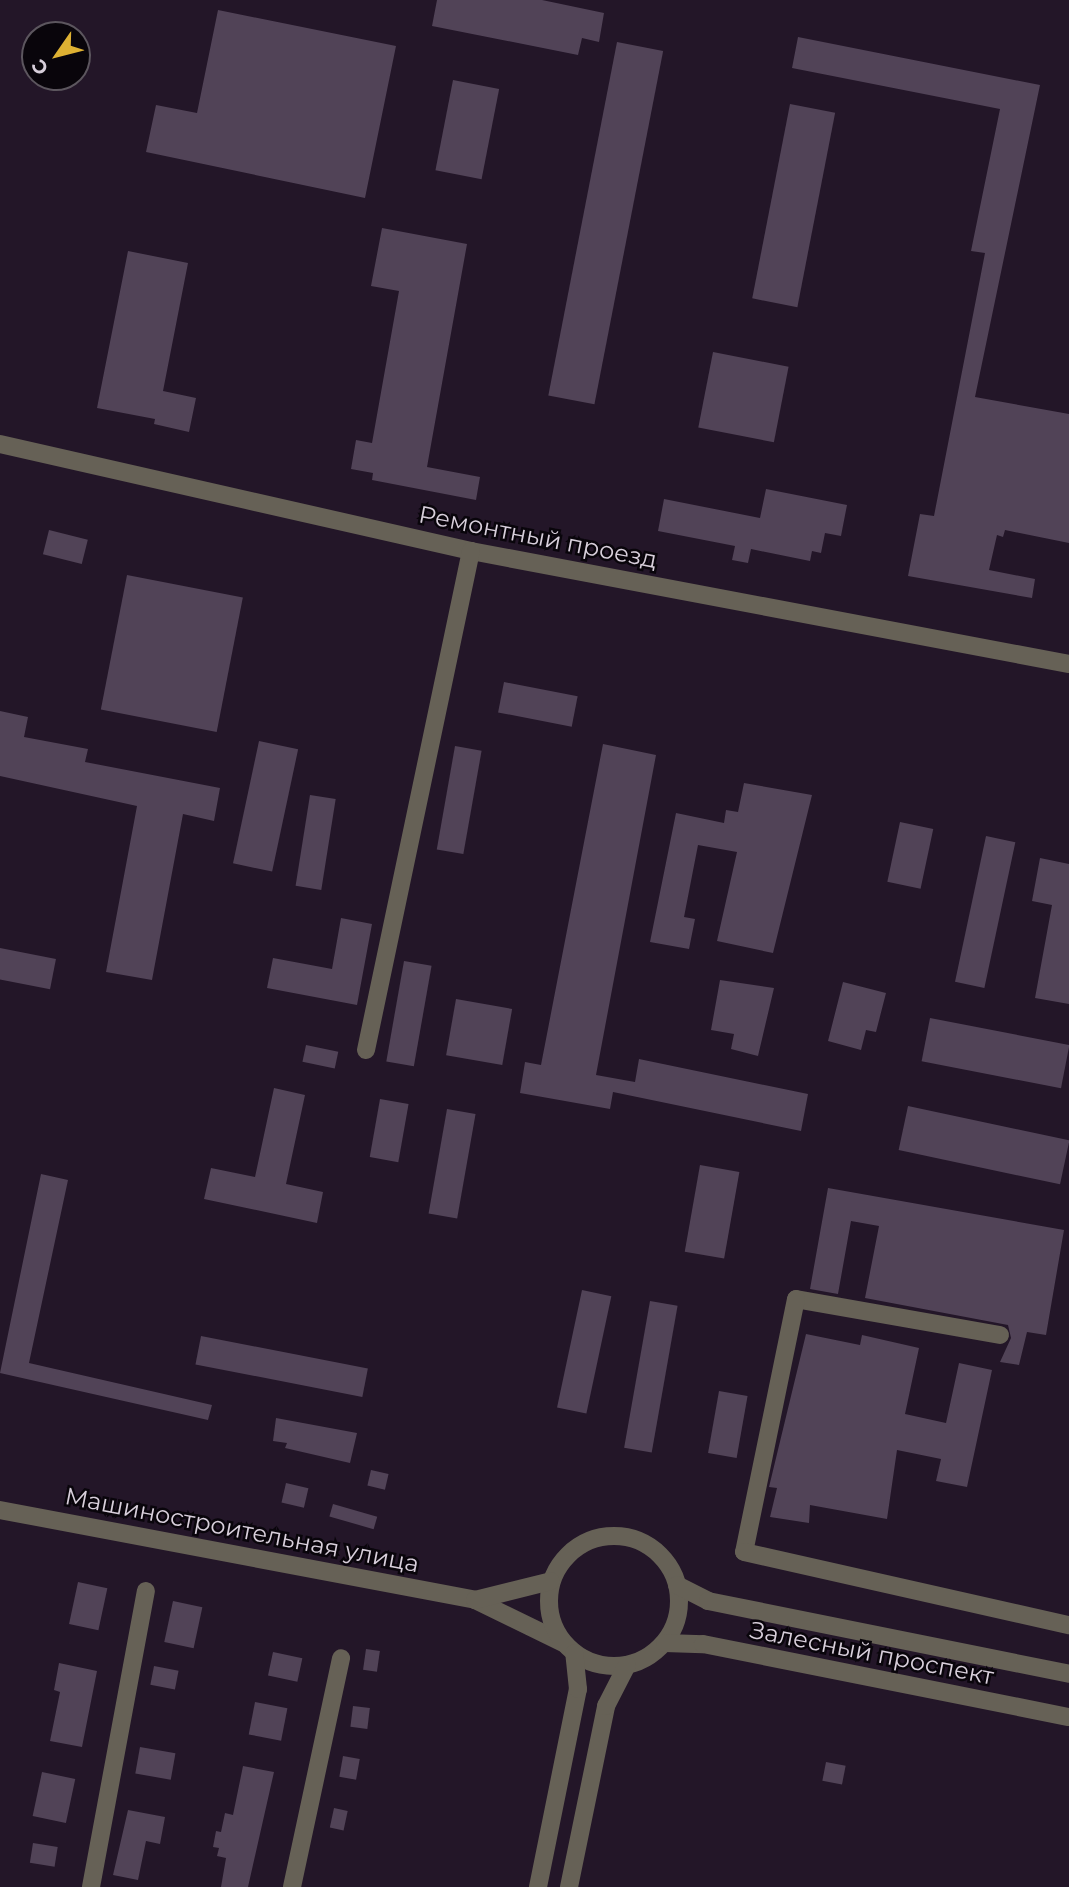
<!DOCTYPE html>
<html>
<head>
<meta charset="utf-8">
<style>
	body { margin:0 }
	#map { position:relative; width:1069px; height:1887px; overflow:hidden; background:#231628; font-family:Montserrat,sans-serif }
	div>[style] { position:absolute }
	[style*='--x'] { left:calc(var(--x)*1px); top:calc(var(--y)*1px); width:calc(var(--w)*1px); rotate:calc(var(--a)*1deg) }
	.building>* { inset:0; background:#514357; transform-origin:0 0 }
	.minor>* { height:18px; margin:-9px; padding:0 9px; transform-origin:9px; border-radius:9px; background:#666156 }
	.minor>.ring { margin:-9px; padding:0; box-sizing:content-box; background:none; border:18px solid #666156; border-radius:50% }
	span { translate:-50% -50%; white-space:nowrap; text-align:center; line-height:1.15; -webkit-text-stroke:5px #09050b; paint-order:stroke }
	.street-label { font-size:24px; color:#d8cfdb }
	.north { position:absolute; left:21px; top:21px; width:70px; height:70px; box-sizing:border-box; background:#09050b; border:2px solid #5c565e; border-radius:50%; rotate:235deg; font-size:19px; font-weight:700; line-height:28px; text-align:center; color:#d8cfdb }
	.north::after { content:''; display:block; margin:auto; width:24px; height:32px; background:#deb133; clip-path:polygon(50% 0,100% 100%,50% 72%,0 100%) }
</style>
</head>
<body>
<div id="map">
	<div class="building">
		<div style="clip-path:polygon(437px 0,542px 0,604px 13px,599px 42px,582px 38px,578px 55px,432px 26px)"></div>
		<div style="clip-path:polygon(218px 10px,396px 46px,365px 198px,146px 152px,156px 105px,197px 113px)"></div>
		<div style="clip-path:polygon(798px 37px,1040px 85px,975px 397px,1069px 414px,1069px 543px,1005px 530px,1003px 537px,997px 535px,989px 570px,1035px 579px,1032px 598px,908px 576px,920px 514px,934px 516px,985px 253px,971px 251px,1000px 109px,792px 68px)"></div>
		<div style="left:617px;top:42px;width:47px;height:360px;rotate:11deg"></div>
		<div style="left:453px;top:80px;width:47px;height:92px;rotate:11deg"></div>
		<div style="left:790px;top:104px;width:46px;height:198px;rotate:11deg"></div>
		<div style="clip-path:polygon(382px 228px,467px 244px,427px 467px,480px 477px,476px 500px,372px 480px,373px 473px,351px 469px,356px 440px,372px 443px,399px 291px,371px 286px)"></div>
		<div style="clip-path:polygon(128px 251px,188px 263px,163px 391px,196px 398px,189px 432px,154px 424px,155px 419px,97px 408px)"></div>
		<div style="left:713px;top:352px;width:77px;height:77px;rotate:11deg"></div>
		<div style="clip-path:polygon(766px 489px,847px 505px,841px 536px,825px 533px,821px 553px,812px 551px,810px 561px,751px 549px,748px 563px,732px 560px,735px 546px,658px 531px,664px 499px,760px 518px)"></div>
		<div style="left:49px;top:530px;width:40px;height:25px;rotate:14deg"></div>
		<div style="left:127px;top:575px;width:118px;height:137px;rotate:11deg"></div>
		<div style="left:504px;top:682px;width:75px;height:31px;rotate:11deg"></div>
		<div style="clip-path:polygon(0 711px,28px 717px,24px 737px,88px 749px,85px 762px,220px 788px,214px 821px,183px 814px,152px 980px,106px 972px,137px 806px,0 776px)"></div>
		<div style="left:259px;top:741px;width:40px;height:125px;rotate:12deg"></div>
		<div style="clip-path:polygon(603px 744px,656px 755px,596px 1075px,635px 1082px,639px 1059px,808px 1094px,801px 1131px,613px 1092px,610px 1109px,520px 1093px,525px 1062px,541px 1065px)"></div>
		<div style="left:455px;top:746px;width:27px;height:105px;rotate:10deg"></div>
		<div style="clip-path:polygon(744px 783px,812px 795px,773px 953px,717px 941px,737px 852px,698px 845px,684px 917px,695px 919px,689px 949px,650px 942px,676px 813px,724px 823px,726px 810px,738px 812px)"></div>
		<div style="left:310px;top:795px;width:26px;height:92px;rotate:9deg"></div>
		<div style="left:900px;top:822px;width:34px;height:61px;rotate:12deg"></div>
		<div style="left:986px;top:836px;width:30px;height:149px;rotate:12deg"></div>
		<div style="clip-path:polygon(1040px 858px,1069px 864px,1069px 1004px,1035px 998px,1052px 905px,1032px 901px)"></div>
		<div style="clip-path:polygon(341px 918px,372px 924px,357px 1005px,267px 988px,273px 958px,332px 969px)"></div>
		<div style="left:0;top:948px;width:57px;height:31px;rotate:11deg"></div>
		<div style="left:404px;top:961px;width:28px;height:102px;rotate:10deg"></div>
		<div style="clip-path:polygon(720px 980px,774px 988px,758px 1056px,731px 1049px,734px 1034px,711px 1030px)"></div>
		<div style="clip-path:polygon(843px 982px,886px 993px,876px 1032px,866px 1030px,861px 1050px,828px 1041px)"></div>
		<div style="left:456px;top:999px;width:57px;height:57px;rotate:10deg"></div>
		<div style="left:930px;top:1018px;width:142px;height:44px;rotate:11deg"></div>
		<div style="left:306px;top:1045px;width:33px;height:17px;rotate:12deg"></div>
		<div style="clip-path:polygon(274px 1088px,305px 1095px,286px 1184px,323px 1192px,317px 1223px,204px 1199px,211px 1168px,255px 1177px)"></div>
		<div style="left:380px;top:1099px;width:29px;height:59px;rotate:10deg"></div>
		<div style="left:908px;top:1106px;width:165px;height:45px;rotate:12deg"></div>
		<div style="left:447px;top:1109px;width:29px;height:106px;rotate:10deg"></div>
		<div style="left:700px;top:1165px;width:40px;height:88px;rotate:10deg"></div>
		<div style="clip-path:polygon(41px 1174px,68px 1180px,29px 1363px,212px 1405px,208px 1420px,0 1373px)"></div>
		<div style="clip-path:polygon(828px 1188px,1064px 1230px,1046px 1335px,1027px 1332px,1019px 1365px,1000px 1362px,1011px 1338px,1008px 1325px,865px 1298px,879px 1226px,851px 1221px,838px 1294px,810px 1289px)"></div>
		<div style="left:582px;top:1290px;width:30px;height:120px;rotate:12deg"></div>
		<div style="left:650px;top:1301px;width:28px;height:149px;rotate:10deg"></div>
		<div style="clip-path:polygon(806px 1334px,860px 1345px,862px 1335px,919px 1348px,905px 1414px,946px 1423px,959px 1363px,992px 1370px,967px 1487px,936px 1481px,941px 1459px,897px 1450px,887px 1519px,810px 1505px,809px 1523px,770px 1517px,777px 1488px,769px 1487px)"></div>
		<div style="left:201px;top:1336px;width:170px;height:29px;rotate:11deg"></div>
		<div style="left:719px;top:1391px;width:29px;height:63px;rotate:10deg"></div>
		<div style="clip-path:polygon(276px 1418px,357px 1433px,350px 1463px,285px 1448px,287px 1443px,273px 1441px)"></div>
		<div style="left:371px;top:1470px;width:18px;height:16px;rotate:13deg"></div>
		<div style="left:286px;top:1483px;width:23px;height:20px;rotate:13deg"></div>
		<div style="left:333px;top:1504px;width:46px;height:13px;rotate:16deg"></div>
		<div style="left:78px;top:1582px;width:30px;height:43px;rotate:12deg"></div>
		<div style="left:173px;top:1601px;width:30px;height:42px;rotate:12deg"></div>
		<div style="left:366px;top:1649px;width:14px;height:21px;rotate:8deg"></div>
		<div style="left:273px;top:1652px;width:30px;height:24px;rotate:12deg"></div>
		<div style="clip-path:polygon(59px 1663px,97px 1671px,82px 1747px,50px 1741px,60px 1692px,54px 1690px)"></div>
		<div style="left:154px;top:1666px;width:25px;height:19px;rotate:11deg"></div>
		<div style="left:255px;top:1702px;width:33px;height:33px;rotate:11deg"></div>
		<div style="left:353px;top:1706px;width:17px;height:21px;rotate:7deg"></div>
		<div style="left:140px;top:1747px;width:36px;height:27px;rotate:10deg"></div>
		<div style="left:343px;top:1756px;width:17px;height:21px;rotate:10deg"></div>
		<div style="left:826px;top:1762px;width:20px;height:19px;rotate:11deg"></div>
		<div style="clip-path:polygon(243px 1766px,274px 1772px,248px 1887px,221px 1887px,226px 1858px,217px 1856px,219px 1848px,213px 1847px,216px 1831px,221px 1832px,225px 1813px,233px 1815px)"></div>
		<div style="left:42px;top:1772px;width:34px;height:45px;rotate:12deg"></div>
		<div style="left:334px;top:1808px;width:14px;height:20px;rotate:12deg"></div>
		<div style="clip-path:polygon(128px 1810px,165px 1817px,160px 1844px,146px 1841px,138px 1880px,113px 1875px)"></div>
		<div style="left:33px;top:1843px;width:25px;height:20px;rotate:9deg"></div>
	</div>
	<div class="minor">
		<div style="--x:0;--y:444;--w:483;--a:12.8"></div>
		<div style="--x:471;--y:551;--w:609;--a:10.7"></div>
		<div style="--x:366;--y:1050;--w:510;--a:-78.12"></div>
		<div style="--x:1000;--y:1335;--w:207;--a:-170"></div>
		<div style="--x:796;--y:1299;--w:258;--a:101.6"></div>
		<div style="--x:744;--y:1552;--w:333;--a:12.7"></div>
		<div style="--x:0;--y:1510;--w:483;--a:10.7"></div>
		<div style="--x:475;--y:1600;--w:98;--a:26"></div>
		<div class="ring" style="left:549px;top:1536px;width:112px;height:112px"></div>
		<div style="--x:677;--y:1585;--w:35;--a:27"></div>
		<div style="--x:708;--y:1601;--w:368;--a:11.4"></div>
		<div style="--x:475;--y:1600;--w:78;--a:-14"></div>
		<div style="--x:665;--y:1643;--w:38;--a:2"></div>
		<div style="--x:703;--y:1644;--w:373;--a:11.3"></div>
		<div style="--x:91;--y:1887;--w:301;--a:-79.5"></div>
		<div style="--x:292;--y:1887;--w:234;--a:-77.9"></div>
		<div style="--x:538;--y:1887;--w:202;--a:-78.6"></div>
		<div style="--x:578;--y:1689;--w:36;--a:-96"></div>
		<div style="--x:569;--y:1887;--w:185;--a:-78.4"></div>
		<div style="--x:606;--y:1706;--w:46;--a:-62.9"></div>
	</div>
	<div class="street-label">
		<span style="left:538px;top:537px;rotate:11deg">Ремонтный проезд</span>
		<span style="left:242px;top:1530px;rotate:11deg">Машиностроительная улица</span>
		<span style="left:872px;top:1653px;rotate:11deg">Залесный проспект</span>
	</div>
	<div class="north">С</div>
</div>
</body>
</html>
